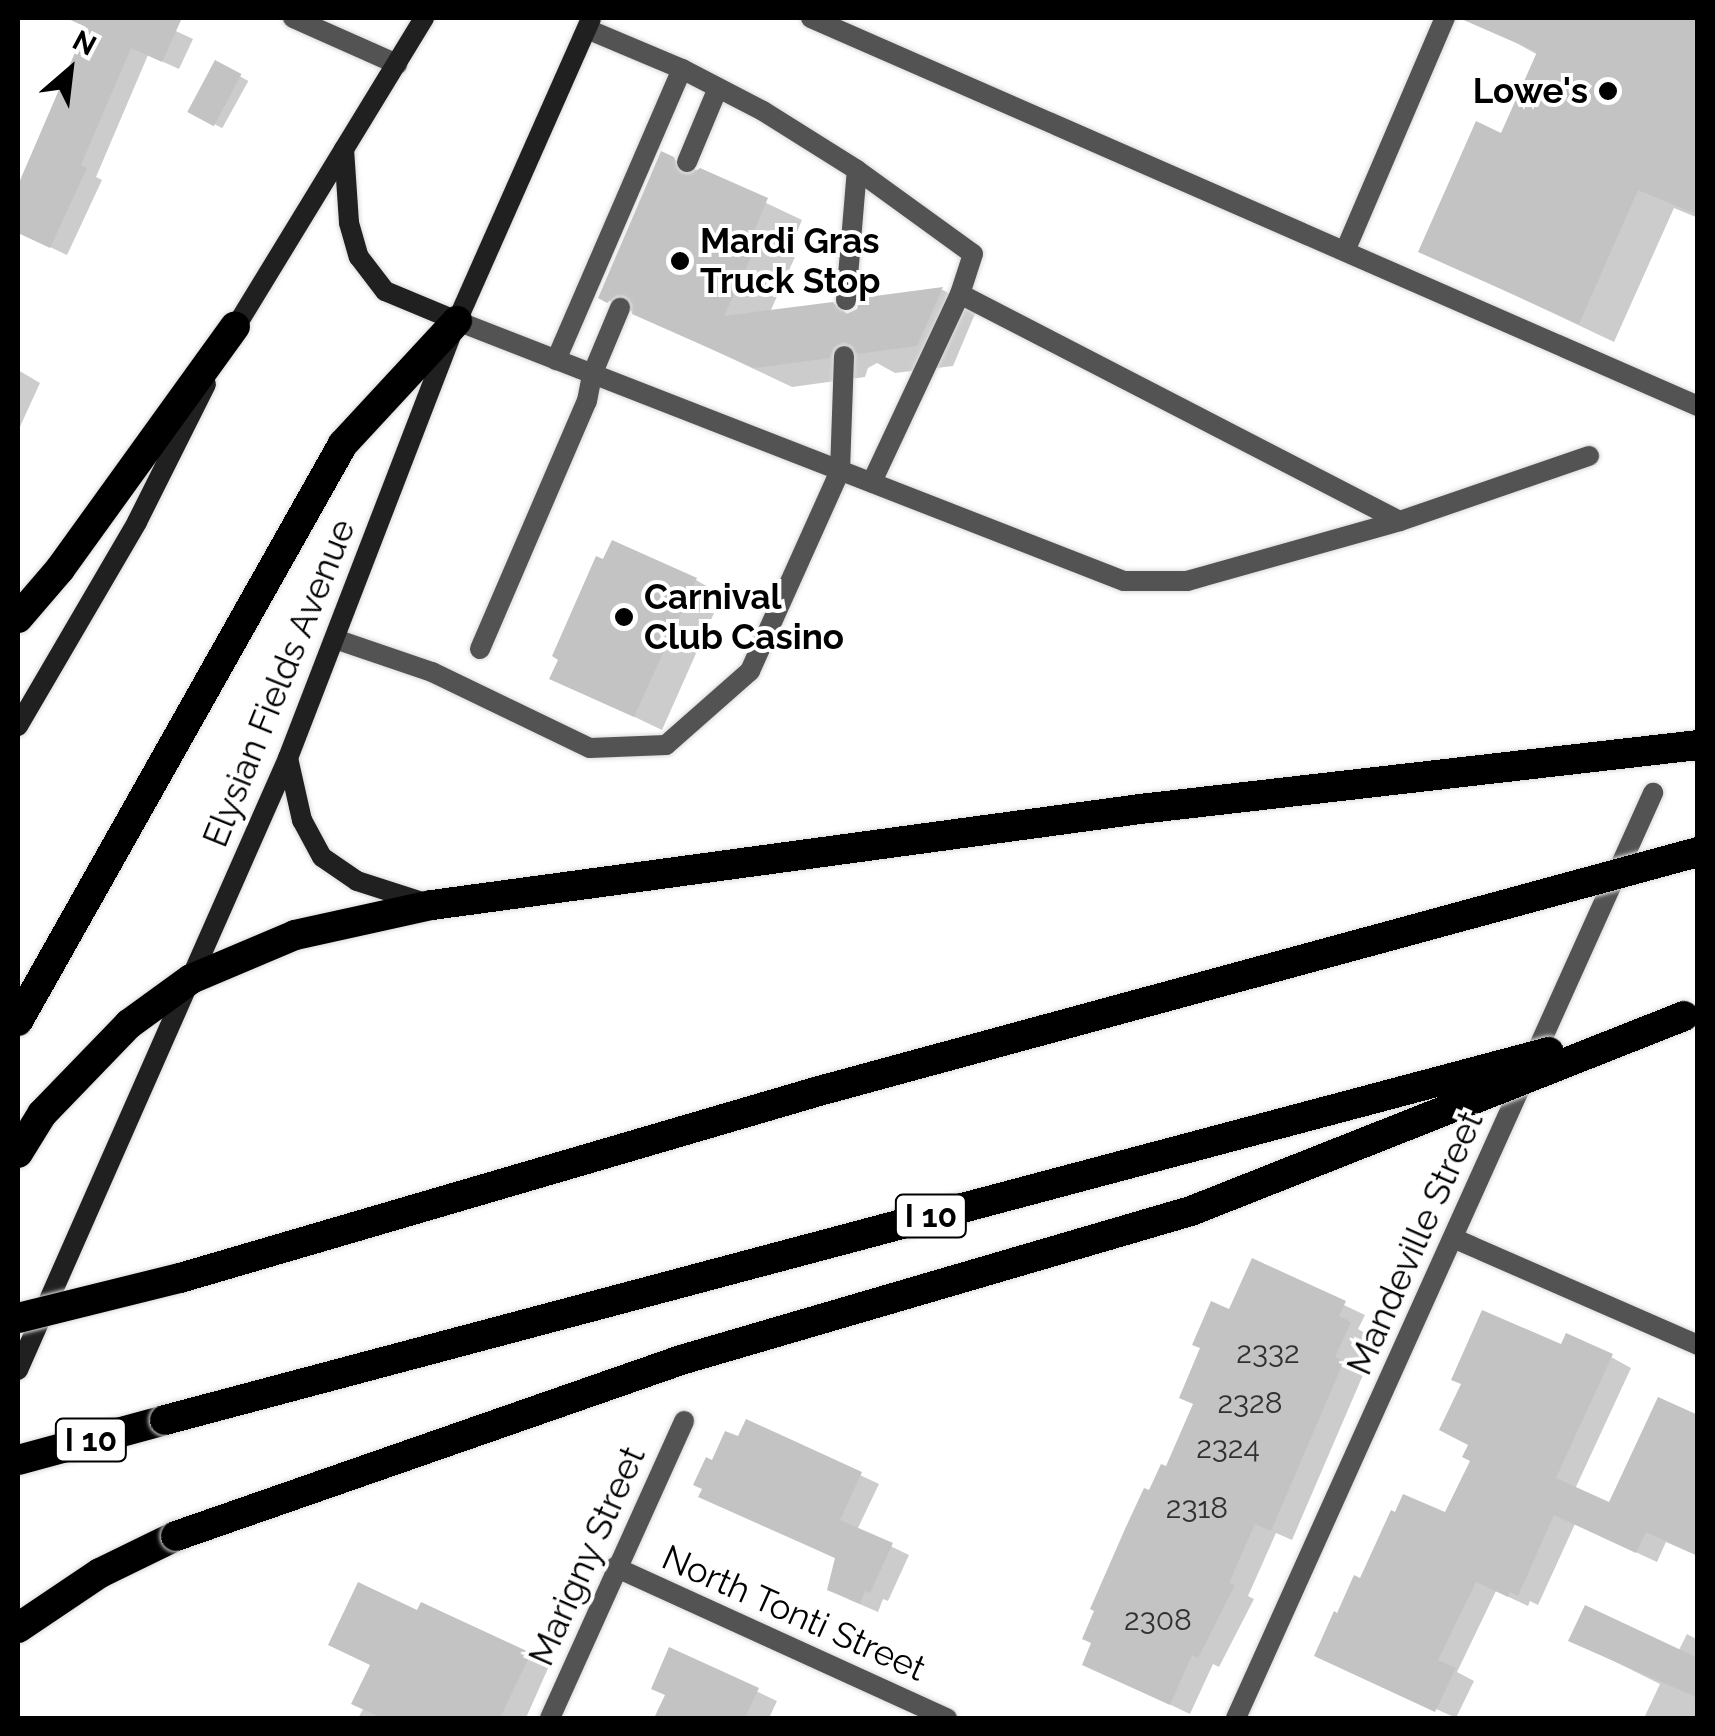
<!DOCTYPE html>
<html>
<head>
<meta charset="utf-8">
<style>
	body { margin:0 }
	#map { position:relative; width:1715px; height:1736px; overflow:hidden; background:#fff; font-family:Raleway,sans-serif }
	div>[style] { position:absolute }
	[style*='--x'] { left:calc(var(--x)*1px); top:calc(var(--y)*1px); width:calc(var(--w)*1px); rotate:calc(var(--a)*1deg) }
	.shadow>* { inset:0; background:#0003; transform-origin:0 0 }
	.building>* { inset:0; background:#c3c3c3; transform-origin:0 0 }
	.roads { filter:drop-shadow(0 0 2px #dbdbdb) drop-shadow(0 0 2px #dbdbdb) }
	.lane>* { height:20px; margin:-10px; padding:0 10px; transform-origin:10px; border-radius:10px; background:#535353 }
	.street>* { height:20px; margin:-10px; padding:0 10px; transform-origin:10px; border-radius:10px; background:#535353 }
	.secondary>* { height:20px; margin:-10px; padding:0 10px; transform-origin:10px; border-radius:10px; background:#202020 }
	.highway>* { height:30px; margin:-15px; padding:0 15px; transform-origin:15px; border-radius:15px; background:#000 }
	.bridges { filter:drop-shadow(0 0 2px #dbdbdb) drop-shadow(0 0 2px #dbdbdb) }
	.highway-bridge>* { height:30px; margin:-15px; padding:0 15px; transform-origin:15px; border-radius:15px; background:#000 }
	.dots>* { width:28px; height:28px; translate:-50% -50%; box-sizing:border-box; border:5px solid #fff; border-radius:50% }
	span { translate:-50% -50%; white-space:nowrap; text-align:center; line-height:1.15; -webkit-text-stroke:8px #fff; paint-order:stroke }
	.number-label { font-size:30px; color:#313131 }
	.number-label span { -webkit-text-stroke-width:0 }
	.shield-label span { padding:2px 8px; background:#fff; border:2px solid; border-radius:8px; -webkit-text-stroke-width:0 }
	.shield-label { font-size:32px; color:#000; font-weight:700 }
	.poi-label { font-size:35px; color:#000; font-weight:700 }
	.right { translate:-100% -50%; text-align:right }
	.left { translate:0 -50%; text-align:left }
	.street-label { font-size:35px; color:#000 }
	.frame { position:absolute; inset:0; border:20px solid #000; pointer-events:none }
	.north { position:absolute; left:20px; top:20px; width:100px; height:100px; -webkit-text-stroke:8px #fff; paint-order:stroke; rotate:28deg; font-size:28px; font-weight:700; line-height:40px; text-align:center; color:#000 }
	.north::after { content:''; display:block; margin:auto; width:35px; height:45px; background:#000; clip-path:polygon(50% 0,100% 100%,50% 72%,0 100%) }
</style>
</head>
<body>
<div id="map">
	<div class="shadow">
		<div style="clip-path:polygon(99px 18px,148px 18px,193px 39px,179px 69px,148px 55px,96px 177px,102px 180px,67px 255px,18px 232px,18px 189px,88px 28px,93px 30px)"></div>
		<div style="clip-path:polygon(1503px 18px,1698px 18px,1698px 218px,1674px 208px,1614px 342px,1421px 251px,1502px 136px,1538px 55px,1497px 32px)"></div>
		<div style="left:216px;top:63px;width:37px;height:54px;rotate:29deg"></div>
		<div style="clip-path:polygon(673px 159px,802px 220px,788px 253px,795px 257px,770px 312px,832px 304px,850px 315px,859px 310px,862px 300px,943px 290px,977px 309px,953px 366px,895px 373px,877px 363px,868px 368px,865px 377px,792px 387px,601px 297px)"></div>
		<div style="clip-path:polygon(18px 370px,40px 383px,18px 431px)"></div>
		<div style="clip-path:polygon(696px 580px,722px 595px,662px 730px,553px 678px)"></div>
		<div style="clip-path:polygon(1253px 1262px,1365px 1315px,1358px 1329px,1370px 1336px,1354px 1370px,1363px 1375px,1292px 1540px,1276px 1533px,1248px 1596px,1254px 1599px,1219px 1667px,1213px 1664px,1190px 1714px,1085px 1664px,1151px 1494px,1167px 1470px)"></div>
		<div style="clip-path:polygon(1562px 1347px,1611px 1357px,1631px 1368px,1575px 1489px,1698px 1556px,1666px 1542px,1657px 1562px,1575px 1524px,1538px 1605px,1530px 1601px,1528px 1606px,1496px 1591px,1457px 1672px,1474px 1681px,1456px 1718px,1317px 1655px,1361px 1581px,1446px 1516px)"></div>
		<div style="clip-path:polygon(747px 1422px,879px 1484px,857px 1530px,909px 1555px,888px 1601px,883px 1599px,878px 1612px,848px 1599px,837px 1559px,702px 1496px,714px 1463px,739px 1440px)"></div>
		<div style="clip-path:polygon(418px 1614px,549px 1666px,526px 1718px,358px 1718px)"></div>
		<div style="clip-path:polygon(1687px 1634px,1698px 1640px,1698px 1718px,1644px 1718px,1660px 1684px,1571px 1640px,1678px 1652px)"></div>
		<div style="clip-path:polygon(671px 1651px,777px 1701px,769px 1718px,657px 1718px,668px 1696px)"></div>
	</div>
	<div class="building">
		<div style="clip-path:polygon(66px 18px,182px 18px,162px 62px,131px 48px,81px 165px,87px 168px,50px 248px,18px 233px,18px 185px,86px 27px)"></div>
		<div style="clip-path:polygon(1459px 18px,1698px 18px,1698px 215px,1638px 190px,1579px 324px,1418px 252px,1476px 121px,1501px 133px,1537px 52px)"></div>
		<div style="left:215px;top:60px;width:30px;height:59px;rotate:28deg"></div>
		<div style="clip-path:polygon(661px 151px,674px 157px,681px 174px,690px 175px,700px 168px,768px 198px,754px 231px,761px 235px,724px 316px,833px 302px,846px 314px,857px 309px,860px 298px,943px 287px,917px 346px,857px 354px,852px 345px,844px 342px,833px 348px,830px 358px,754px 368px,632px 314px,633px 305px,626px 296px,617px 295px,607px 303px,598px 298px)"></div>
		<div style="clip-path:polygon(612px 540px,697px 578px,634px 717px,549px 679px,558px 660px,552px 656px,596px 556px,603px 559px)"></div>
		<div style="clip-path:polygon(1252px 1258px,1346px 1301px,1339px 1316px,1351px 1322px,1335px 1357px,1344px 1361px,1271px 1531px,1255px 1524px,1229px 1583px,1235px 1585px,1198px 1658px,1192px 1655px,1170px 1705px,1082px 1665px,1091px 1643px,1082px 1639px,1094px 1611px,1090px 1609px,1125px 1529px,1144px 1488px,1149px 1490px,1161px 1464px,1166px 1466px,1193px 1404px,1179px 1398px,1200px 1348px,1192px 1345px,1211px 1301px,1229px 1309px)"></div>
		<div style="clip-path:polygon(1482px 1310px,1561px 1344px,1566px 1333px,1613px 1354px,1556px 1478px,1609px 1502px,1658px 1397px,1698px 1415px,1698px 1556px,1646px 1532px,1636px 1553px,1554px 1515px,1518px 1596px,1510px 1592px,1508px 1597px,1476px 1582px,1438px 1660px,1456px 1668px,1435px 1712px,1314px 1656px,1334px 1611px,1337px 1613px,1354px 1575px,1360px 1578px,1391px 1510px,1395px 1512px,1403px 1494px,1445px 1512px,1470px 1461px,1462px 1457px,1468px 1445px,1439px 1430px,1461px 1384px,1451px 1380px)"></div>
		<div style="clip-path:polygon(746px 1419px,862px 1472px,840px 1520px,893px 1543px,870px 1593px,865px 1591px,860px 1604px,827px 1590px,835px 1558px,698px 1497px,702px 1489px,693px 1485px,706px 1457px,712px 1460px,725px 1431px,738px 1436px)"></div>
		<div style="clip-path:polygon(358px 1582px,417px 1610px,421px 1602px,531px 1653px,500px 1718px,382px 1718px,351px 1704px,370px 1665px,328px 1645px)"></div>
		<div style="clip-path:polygon(1585px 1605px,1698px 1658px,1698px 1698px,1568px 1641px)"></div>
		<div style="clip-path:polygon(669px 1647px,759px 1688px,745px 1718px,654px 1718px,665px 1695px,651px 1689px)"></div>
	</div>
	<div class="roads">
		<div class="lane">
			<div style="--x:811;--y:18;--w:968;--a:23.63"></div>
			<div style="--x:587;--y:29;--w:103;--a:22.8"></div>
			<div style="--x:682;--y:69;--w:91;--a:27.4"></div>
			<div style="--x:763;--y:111;--w:111;--a:32.1"></div>
			<div style="--x:857;--y:170;--w:143;--a:35.9"></div>
			<div style="--x:973;--y:254;--w:42;--a:108"></div>
			<div style="--x:960;--y:294;--w:208;--a:115.1"></div>
			<div style="--x:687;--y:162;--w:80;--a:-67.3"></div>
			<div style="--x:1345;--y:251;--w:254;--a:-66.8"></div>
			<div style="--x:960;--y:294;--w:495;--a:27.3"></div>
			<div style="--x:846;--y:300;--w:130;--a:-85.2"></div>
			<div style="--x:457;--y:321;--w:716;--a:21.3"></div>
			<div style="--x:1124;--y:581;--w:63;--a:0"></div>
			<div style="--x:1187;--y:581;--w:221;--a:-15.7"></div>
			<div style="--x:1400;--y:521;--w:200;--a:-19"></div>
			<div style="--x:556;--y:360;--w:317;--a:-66.6"></div>
			<div style="--x:335;--y:639;--w:102;--a:18.8"></div>
			<div style="--x:432;--y:672;--w:175;--a:25.7"></div>
			<div style="--x:590;--y:748;--w:76;--a:-2.3"></div>
			<div style="--x:666;--y:745;--w:112;--a:-41.4"></div>
			<div style="--x:750;--y:671;--w:219;--a:-65.8"></div>
			<div style="--x:840;--y:471;--w:115;--a:-88"></div>
			<div style="--x:480;--y:649;--w:270;--a:-66.7"></div>
			<div style="--x:587;--y:401;--w:26;--a:-79"></div>
			<div style="--x:592;--y:375;--w:73;--a:-67.3"></div>
		</div>
		<div class="street">
			<div style="--x:293;--y:18;--w:114;--a:23.9"></div>
			<div style="--x:1453;--y:1238;--w:267;--a:23.6"></div>
			<div style="--x:615;--y:1567;--w:365;--a:24.5"></div>
			<div style="--x:550;--y:1718;--w:326;--a:-65.7"></div>
			<div style="--x:1236;--y:1718;--w:1015;--a:-65.73"></div>
		</div>
		<div class="secondary">
			<div style="--x:344;--y:149;--w:74;--a:86.1"></div>
			<div style="--x:349;--y:223;--w:35;--a:74"></div>
			<div style="--x:359;--y:257;--w:43;--a:52.6"></div>
			<div style="--x:385;--y:291;--w:78;--a:22.6"></div>
			<div style="--x:230;--y:336;--w:373;--a:-58.6"></div>
			<div style="--x:18;--y:726;--w:236;--a:-59.7"></div>
			<div style="--x:137;--y:522;--w:154;--a:-63.4"></div>
			<div style="--x:288;--y:758;--w:64;--a:77.3"></div>
			<div style="--x:302;--y:820;--w:42;--a:61.6"></div>
			<div style="--x:322;--y:857;--w:42;--a:34.4"></div>
			<div style="--x:357;--y:881;--w:71;--a:17.9"></div>
			<div style="--x:18;--y:1370;--w:669;--a:-66.19"></div>
			<div style="--x:288;--y:758;--w:469;--a:-68.9"></div>
			<div style="--x:457;--y:321;--w:331;--a:-66.1"></div>
		</div>
		<div class="highway">
			<div style="--x:18;--y:618;--w:65;--a:-49.4"></div>
			<div style="--x:60;--y:569;--w:299;--a:-54.2"></div>
			<div style="--x:18;--y:1021;--w:662;--a:-60.61"></div>
			<div style="--x:343;--y:444;--w:168;--a:-47.2"></div>
			<div style="--x:18;--y:1153;--w:46;--a:-58.4"></div>
			<div style="--x:42;--y:1114;--w:125;--a:-46"></div>
			<div style="--x:129;--y:1024;--w:77;--a:-36"></div>
			<div style="--x:191;--y:979;--w:113;--a:-22.9"></div>
			<div style="--x:295;--y:935;--w:140;--a:-12.4"></div>
			<div style="--x:432;--y:905;--w:714;--a:-7.72"></div>
			<div style="--x:1140;--y:809;--w:562;--a:-6.54"></div>
			<div style="--x:18;--y:1460;--w:152;--a:-15.2"></div>
			<div style="--x:18;--y:1628;--w:99;--a:-33.9"></div>
			<div style="--x:100;--y:1573;--w:85;--a:-26"></div>
		</div>
	</div>
	<div class="bridges">
		<div class="highway-bridge">
			<div style="--x:18;--y:1318;--w:167;--a:-13.9"></div>
			<div style="--x:180;--y:1278;--w:666;--a:-16.31"></div>
			<div style="--x:819;--y:1091;--w:911;--a:-15.21"></div>
			<div style="--x:165;--y:1420;--w:1432;--a:-14.89"></div>
			<div style="--x:176;--y:1536;--w:535;--a:-19.21"></div>
			<div style="--x:681;--y:1360;--w:531;--a:-16.29"></div>
			<div style="--x:1191;--y:1211;--w:530;--a:-21.58"></div>
		</div>
	</div>
	<div class="dots">
		<div style="left:1608px;top:91px;background:#000"></div>
		<div style="left:680px;top:261px;background:#000"></div>
		<div style="left:624px;top:617px;background:#000"></div>
	</div>
	<div class="number-label">
		<span style="left:1268px;top:1353px">2332</span>
		<span style="left:1250px;top:1403px">2328</span>
		<span style="left:1228px;top:1448px">2324</span>
		<span style="left:1197px;top:1508px">2318</span>
		<span style="left:1158px;top:1620px">2308</span>
	</div>
	<div class="shield-label">
		<span style="left:931px;top:1216px">I 10</span>
		<span style="left:91px;top:1440px">I 10</span>
	</div>
	<div class="poi-label">
		<span class="right" style="left:1588px;top:91px">Lowe's</span>
		<span class="left" style="left:700px;top:261px">Mardi Gras<br>Truck Stop</span>
		<span class="left" style="left:644px;top:617px">Carnival<br>Club Casino</span>
	</div>
	<div class="street-label">
		<span style="left:279px;top:683px;rotate:-68deg">Elysian Fields Avenue</span>
		<span style="left:1415px;top:1243px;rotate:-66deg">Mandeville Street</span>
		<span style="left:587px;top:1556px;rotate:-66deg">Marigny Street</span>
		<span style="left:794px;top:1613px;rotate:24deg">North Tonti Street</span>
	</div>
	<div class="frame"></div>
	<div class="north">N</div>
</div>
</body>
</html>
